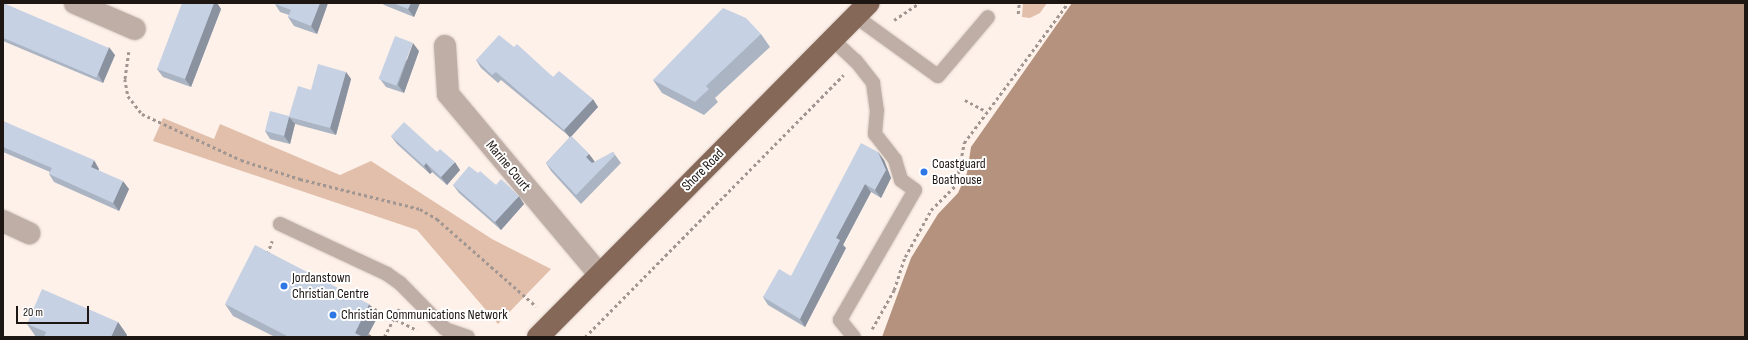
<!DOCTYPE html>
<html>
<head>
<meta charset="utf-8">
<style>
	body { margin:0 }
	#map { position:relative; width:1748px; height:340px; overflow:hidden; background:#fef1ea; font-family:"Sofia Sans Condensed",sans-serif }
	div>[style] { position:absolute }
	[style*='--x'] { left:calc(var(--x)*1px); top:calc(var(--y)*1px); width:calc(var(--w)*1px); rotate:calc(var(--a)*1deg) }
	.green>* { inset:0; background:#e2bfab }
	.water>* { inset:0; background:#b4927e }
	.path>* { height:2.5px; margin-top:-1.25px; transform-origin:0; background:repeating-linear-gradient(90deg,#a19691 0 3px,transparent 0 6px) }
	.roads { filter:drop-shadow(0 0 1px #dacec7) drop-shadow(0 0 1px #dacec7) }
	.service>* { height:14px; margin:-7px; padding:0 7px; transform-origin:7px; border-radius:7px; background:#beaea5 }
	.minor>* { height:22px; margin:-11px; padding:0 11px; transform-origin:11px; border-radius:11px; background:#beaea5 }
	.trunk>* { height:22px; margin:-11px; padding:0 11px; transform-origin:11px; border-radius:11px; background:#866858 }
	.wall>* { inset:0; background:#aab4c3 }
	.shaded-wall>* { inset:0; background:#8b929f }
	.building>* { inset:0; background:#c6d1e3; transform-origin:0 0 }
	.dots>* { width:11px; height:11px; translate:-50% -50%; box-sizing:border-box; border:2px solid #fff; border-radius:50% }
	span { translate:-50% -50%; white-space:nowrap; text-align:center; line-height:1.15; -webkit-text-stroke:4px #fff; paint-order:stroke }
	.poi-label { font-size:14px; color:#1d1612 }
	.left { translate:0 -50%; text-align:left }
	.street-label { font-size:14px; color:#1d1612 }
	.frame { position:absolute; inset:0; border:4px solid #1d1612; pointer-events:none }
	.scale { position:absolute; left:16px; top:306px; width:73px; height:18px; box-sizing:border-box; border:2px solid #1d1612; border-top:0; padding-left:5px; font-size:12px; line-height:14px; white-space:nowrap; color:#1d1612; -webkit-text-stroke:3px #fff; paint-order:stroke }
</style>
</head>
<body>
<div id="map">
	<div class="green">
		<div style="clip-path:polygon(1023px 3px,1047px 3px,1040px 13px,1030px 18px,1022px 17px)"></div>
		<div style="clip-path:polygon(163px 118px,214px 139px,220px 124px,340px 175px,371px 161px,492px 239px,551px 269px,498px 324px,417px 230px,153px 141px)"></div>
	</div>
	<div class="water">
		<div style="clip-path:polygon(1072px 3px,1745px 3px,1745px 337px,882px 337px,911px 258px,938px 214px,958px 193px,967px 173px,971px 147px)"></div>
	</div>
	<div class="path">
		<div style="--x:1018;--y:14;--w:11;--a:-85"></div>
		<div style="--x:894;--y:20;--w:30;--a:-34"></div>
		<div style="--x:129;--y:52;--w:27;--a:98"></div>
		<div style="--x:125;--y:79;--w:17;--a:80"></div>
		<div style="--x:128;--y:96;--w:23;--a:52"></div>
		<div style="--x:142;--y:114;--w:109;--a:24.9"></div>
		<div style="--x:241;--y:160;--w:62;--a:17.9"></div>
		<div style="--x:300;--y:179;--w:124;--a:14"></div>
		<div style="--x:420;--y:209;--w:20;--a:30"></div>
		<div style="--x:437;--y:219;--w:132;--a:41.3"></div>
		<div style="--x:965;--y:100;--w:24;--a:28"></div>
		<div style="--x:267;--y:254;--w:14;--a:-69"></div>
		<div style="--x:369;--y:306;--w:54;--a:26.6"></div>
		<div style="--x:872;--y:329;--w:45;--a:-60.6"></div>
		<div style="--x:894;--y:290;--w:35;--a:-72"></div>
		<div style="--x:905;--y:257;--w:54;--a:-61"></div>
		<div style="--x:931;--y:210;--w:35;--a:-45"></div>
		<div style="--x:956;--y:185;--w:43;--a:-79.2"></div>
		<div style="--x:964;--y:143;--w:174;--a:-53.4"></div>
		<div style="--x:368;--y:335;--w:5;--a:22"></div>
		<div style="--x:384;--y:337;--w:32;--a:-62"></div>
		<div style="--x:585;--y:337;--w:368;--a:-45.4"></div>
	</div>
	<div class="roads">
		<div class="service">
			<div style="--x:855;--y:16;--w:102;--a:35.9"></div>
			<div style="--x:938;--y:76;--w:77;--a:-49.7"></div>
			<div style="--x:832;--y:39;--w:33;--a:43"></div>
			<div style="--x:856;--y:61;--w:28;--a:52"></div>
			<div style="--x:873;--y:83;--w:27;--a:82"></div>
			<div style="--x:877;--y:110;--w:24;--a:95"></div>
			<div style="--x:875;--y:134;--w:33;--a:52"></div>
			<div style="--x:895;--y:160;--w:21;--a:73"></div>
			<div style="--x:901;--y:180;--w:17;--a:36"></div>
			<div style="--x:915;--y:190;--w:150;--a:120"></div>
			<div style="--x:840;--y:320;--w:22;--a:51"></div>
			<div style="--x:280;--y:224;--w:118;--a:25"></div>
			<div style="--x:387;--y:274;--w:16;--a:35"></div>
			<div style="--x:400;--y:283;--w:64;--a:45.6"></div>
			<div style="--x:445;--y:329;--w:24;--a:19"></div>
		</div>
		<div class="minor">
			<div style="--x:75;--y:3;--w:65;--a:23.4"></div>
			<div style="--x:445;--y:46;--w:48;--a:86.4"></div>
			<div style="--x:448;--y:94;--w:235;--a:50"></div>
			<div style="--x:3;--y:221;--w:29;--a:25"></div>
		</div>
		<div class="trunk">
			<div style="--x:538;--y:337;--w:470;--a:-45.3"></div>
		</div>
	</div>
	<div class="wall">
		<div style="clip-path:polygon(3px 3px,115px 55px,103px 83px,3px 41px)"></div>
		<div style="clip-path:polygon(214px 3px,217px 3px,221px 9px,191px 87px,163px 77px,157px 69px)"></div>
		<div style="clip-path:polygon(328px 3px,317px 34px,294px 26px,288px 17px,289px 15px,280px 12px,275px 4px)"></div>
		<div style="clip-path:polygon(382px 3px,420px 3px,414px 17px,384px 5px)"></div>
		<div style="clip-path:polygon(761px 34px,770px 47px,715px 98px,718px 102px,704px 115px,662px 93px,653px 80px)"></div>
		<div style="clip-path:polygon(514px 47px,553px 77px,598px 107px,571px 136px,589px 154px,595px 162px,613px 152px,621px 163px,581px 204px,551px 171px,546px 163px,570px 137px,501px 80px,498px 83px,481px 68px,476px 60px)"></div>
		<div style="clip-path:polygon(419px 51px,404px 93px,386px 87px,380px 79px)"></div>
		<div style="clip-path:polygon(346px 72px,351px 79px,336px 135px,295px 124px,290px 144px,270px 139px,265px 131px,289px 116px,311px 90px)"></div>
		<div style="clip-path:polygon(3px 121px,99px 169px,98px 170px,129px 189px,119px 211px,54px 182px,49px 174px,50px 172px,3px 152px)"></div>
		<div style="clip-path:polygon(391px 136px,437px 152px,460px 170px,447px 185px,432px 172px,430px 174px,397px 144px)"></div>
		<div style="clip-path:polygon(884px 160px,891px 178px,881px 198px,871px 192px,843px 245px,846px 248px,805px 327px,768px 305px,763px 297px,791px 276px)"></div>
		<div style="clip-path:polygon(478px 173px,524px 204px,501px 230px,459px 193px,453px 185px)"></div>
		<div style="clip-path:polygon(225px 304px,378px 316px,367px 337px,275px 337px,233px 316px)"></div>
		<div style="clip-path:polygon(118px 322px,127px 335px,126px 337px,36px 337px,27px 324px)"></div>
	</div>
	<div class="shaded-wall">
		<div style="clip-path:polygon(214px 3px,217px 3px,221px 9px,191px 87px,185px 79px)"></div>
		<div style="clip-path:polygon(320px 3px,328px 3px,317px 34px,311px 26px)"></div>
		<div style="clip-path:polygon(411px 3px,420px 3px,414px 17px,408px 9px)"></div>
		<div style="clip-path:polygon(413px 43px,419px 51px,404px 93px,398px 85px)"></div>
		<div style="clip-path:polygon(109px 47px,115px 55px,103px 83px,98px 74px)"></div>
		<div style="clip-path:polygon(346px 72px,351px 79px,336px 135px,330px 128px)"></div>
		<div style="clip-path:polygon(593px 99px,598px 107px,570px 138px,564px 130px)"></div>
		<div style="clip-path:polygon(289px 117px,295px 124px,290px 144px,284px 136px)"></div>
		<div style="clip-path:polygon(878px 152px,884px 160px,891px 178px,881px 198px,875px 190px)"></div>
		<div style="clip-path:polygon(589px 154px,595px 162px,592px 166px,586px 157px)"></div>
		<div style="clip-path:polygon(94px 160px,99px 169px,96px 175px,91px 167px)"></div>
		<div style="clip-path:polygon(455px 162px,460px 170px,447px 185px,441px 177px)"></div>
		<div style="clip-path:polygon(426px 163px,432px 172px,430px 174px,424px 166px)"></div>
		<div style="clip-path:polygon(123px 181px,129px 189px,119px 211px,113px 203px)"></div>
		<div style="clip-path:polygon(865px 184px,871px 192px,843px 245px,846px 248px,805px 327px,800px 319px,836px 238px)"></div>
		<div style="clip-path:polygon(519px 196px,524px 204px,501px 230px,495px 222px)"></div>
		<div style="clip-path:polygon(369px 304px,378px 316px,367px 337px,357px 337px,355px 333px)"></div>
		<div style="clip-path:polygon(118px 322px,127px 335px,126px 337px,111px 337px)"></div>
	</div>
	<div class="building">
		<div style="left:3px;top:3px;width:115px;height:32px;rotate:23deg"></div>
		<div style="clip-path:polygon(182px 3px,214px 3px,185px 79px,157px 69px)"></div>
		<div style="clip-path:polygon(275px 3px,320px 3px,311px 26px,288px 17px,291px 10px,275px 4px)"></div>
		<div style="clip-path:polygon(393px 3px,411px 3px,408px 9px)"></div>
		<div style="clip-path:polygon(723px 8px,746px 18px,761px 34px,706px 86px,709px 89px,695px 102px,653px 80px)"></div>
		<div style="clip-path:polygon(499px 35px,514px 47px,517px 44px,553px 77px,559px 71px,593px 99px,564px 130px,496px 72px,492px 75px,476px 60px)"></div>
		<div style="left:395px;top:36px;width:19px;height:46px;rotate:21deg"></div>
		<div style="clip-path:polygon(318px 64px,346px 72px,330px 128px,289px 117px,284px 136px,265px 131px,270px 111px,289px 116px,298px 86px,311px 90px)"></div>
		<div style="clip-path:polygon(3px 121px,94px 160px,91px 167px,123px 181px,113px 203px,49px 174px,52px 168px,3px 147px)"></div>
		<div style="clip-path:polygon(404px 122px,437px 152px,440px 149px,455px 162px,441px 177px,426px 163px,424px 166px,391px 136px)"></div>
		<div style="clip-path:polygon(571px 136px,589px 154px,586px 157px,592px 163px,613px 152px,615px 155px,576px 195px,546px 163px)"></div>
		<div style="clip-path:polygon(861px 143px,878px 152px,886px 170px,875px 190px,865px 184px,836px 238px,840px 240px,800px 319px,763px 297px,779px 269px,791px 276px)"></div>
		<div style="clip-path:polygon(469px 166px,478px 173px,480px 171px,496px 185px,501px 179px,519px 196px,495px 222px,453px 185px)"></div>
		<div style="clip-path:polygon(255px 245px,369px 304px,355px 333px,361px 336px,361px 337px,289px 337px,225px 304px)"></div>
		<div style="clip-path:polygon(42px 289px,118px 322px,111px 337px,44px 337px,46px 332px,27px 324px)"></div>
	</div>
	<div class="dots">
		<div style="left:924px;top:172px;background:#2d78e4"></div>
		<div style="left:284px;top:286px;background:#2d78e4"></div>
		<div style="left:333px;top:315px;background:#2d78e4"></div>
	</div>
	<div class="poi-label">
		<span class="left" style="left:932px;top:172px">Coastguard<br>Boathouse</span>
		<span class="left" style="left:292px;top:286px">Jordanstown<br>Christian Centre</span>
		<span class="left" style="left:341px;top:315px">Christian Communications Network</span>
	</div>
	<div class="street-label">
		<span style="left:508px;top:166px;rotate:50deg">Marine Court</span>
		<span style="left:703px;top:170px;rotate:-45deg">Shore Road</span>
	</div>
	<div class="frame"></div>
	<div class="scale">20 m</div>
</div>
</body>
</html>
